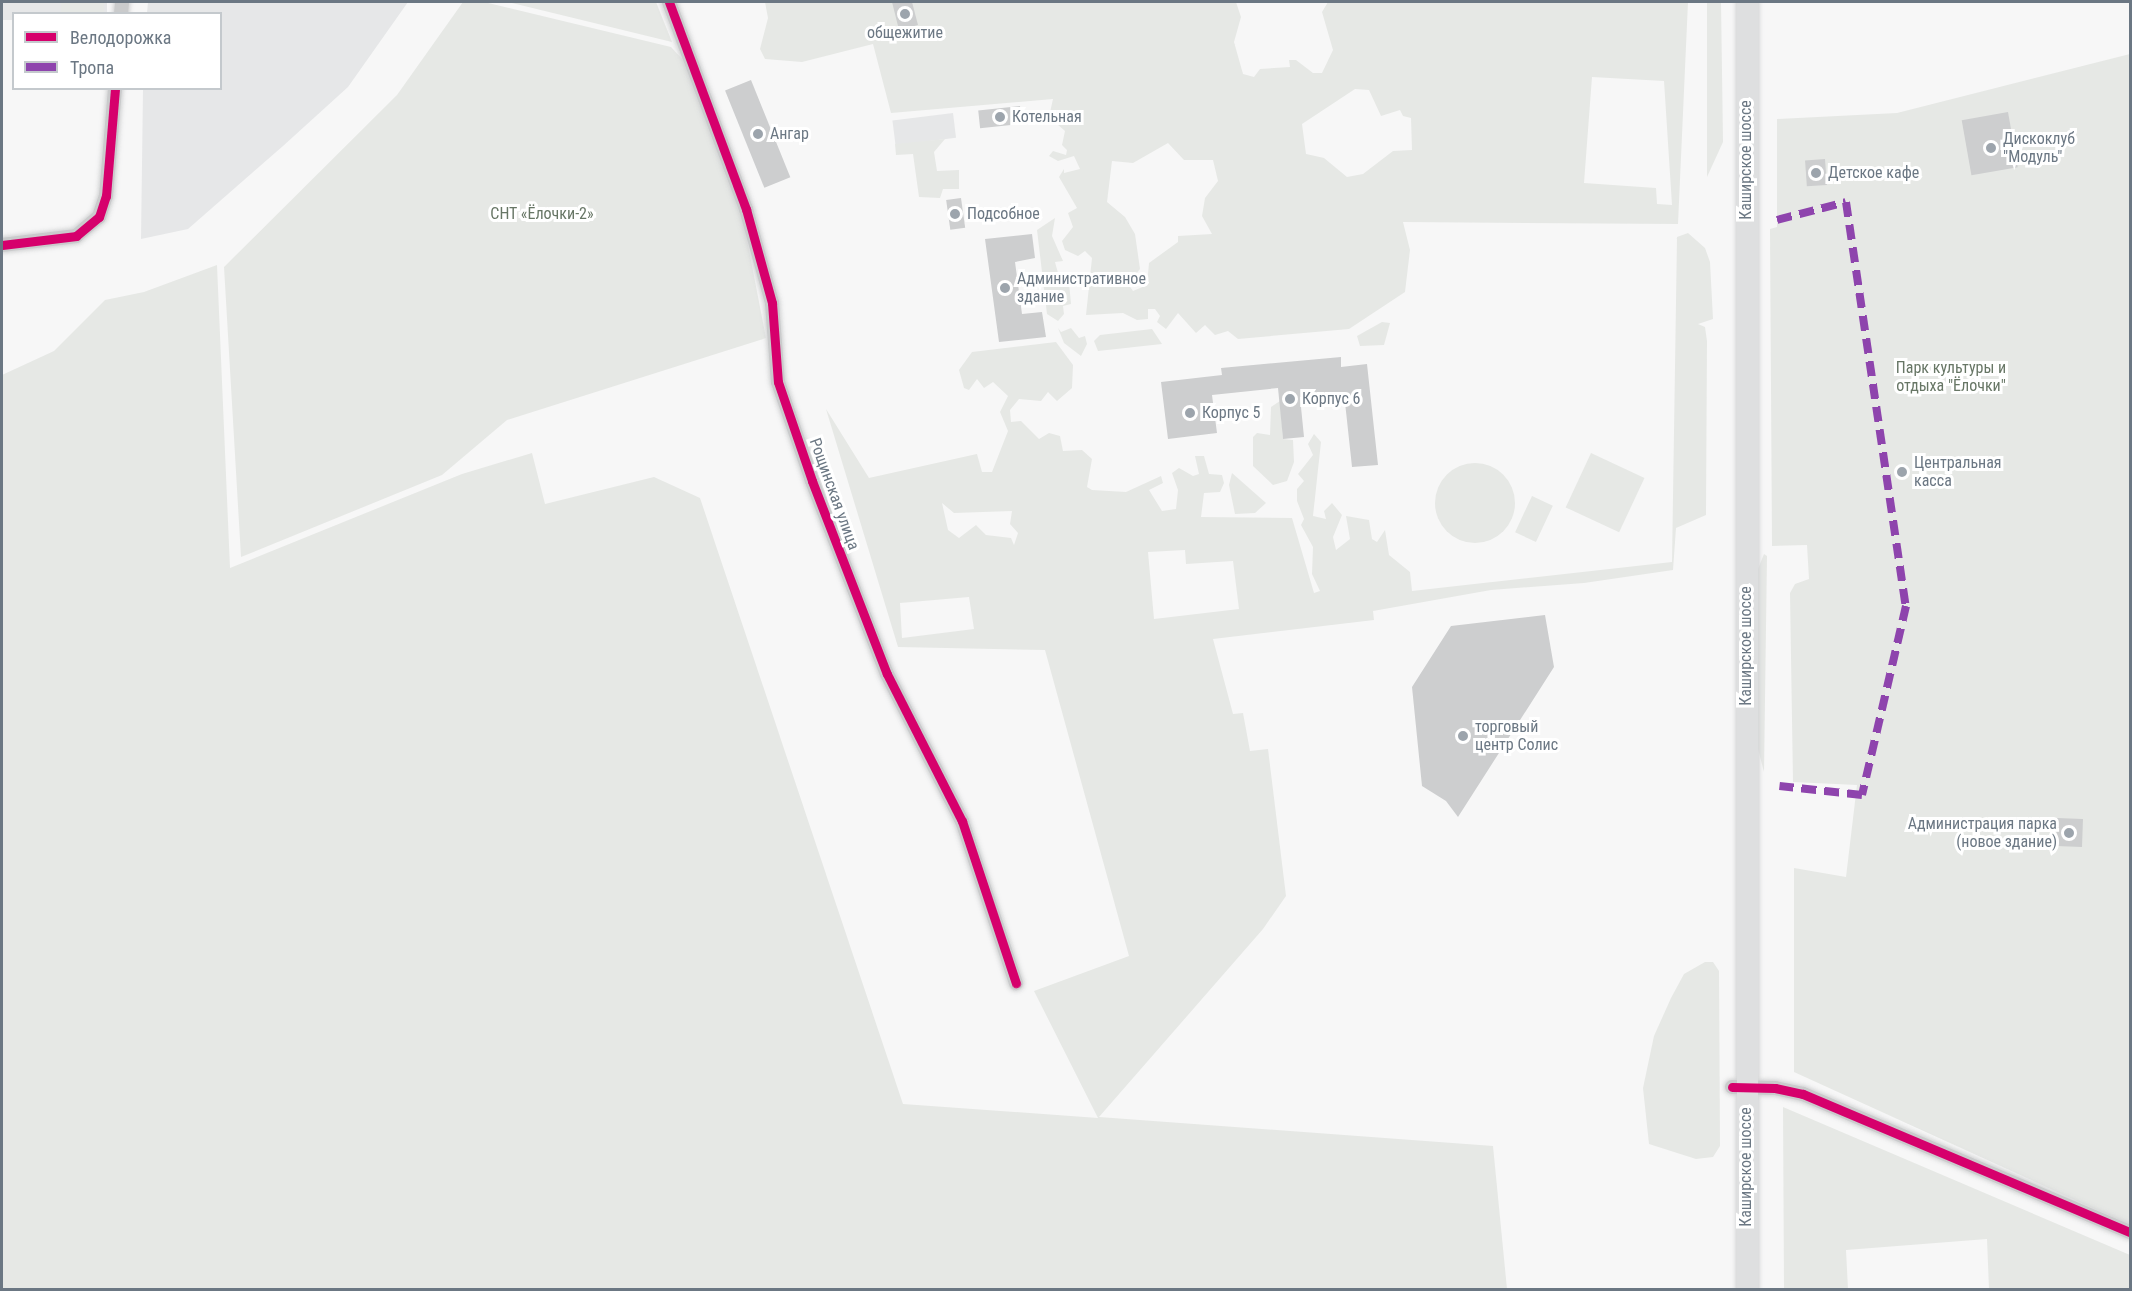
<!DOCTYPE html>
<html>
<head>
<meta charset="utf-8">
<style>
	body { margin:0 }
	#map { position:relative; width:2132px; height:1291px; overflow:hidden; background:#f7f7f7; font-family:"Roboto Condensed",sans-serif }
	div>[style] { position:absolute }
	[style*='--x'] { left:calc(var(--x)*1px); top:calc(var(--y)*1px); width:calc(var(--w)*1px); rotate:calc(var(--a)*1deg) }
	.built>* { inset:0; background:#e6e7e8; transform-origin:0 0 }
	.green>* { inset:0; background:#e6e8e5; transform-origin:0 0 }
	.round { border-radius:50% }
	.building>* { inset:0; background:#cdcecf; transform-origin:0 0 }
	.roads { filter:drop-shadow(0 0 2px #d3d4d5) drop-shadow(0 0 2px #d3d4d5) }
	.street>* { height:14px; margin:-7px; padding:0 7px; transform-origin:7px; border-radius:7px; background:#cacbcc }
	.primary>* { height:21px; margin:-10.5px; padding:0 10.5px; transform-origin:10.5px; border-radius:10.5px; background:#dedfe0 }
	.quiet>* { height:8px; margin-top:-4px; transform-origin:0; background:repeating-linear-gradient(90deg,#8e44ad 0 15px,transparent 0 23px) }
	.cycleway>* { height:9px; margin:-4.5px; padding:0 4.5px; transform-origin:4.5px; border-radius:4.5px; background:#d6006c }
	.dots>* { width:16px; height:16px; translate:-50% -50%; box-sizing:border-box; border:3px solid #fff; border-radius:50% }
	span { translate:-50% -50%; white-space:nowrap; text-align:center; line-height:1.15; -webkit-text-stroke:6px #fff; paint-order:stroke }
	.poi-label { font-size:16px; color:#6b7783 }
	.left { translate:0 -50%; text-align:left }
	.right { translate:-100% -50%; text-align:right }
	.street-label { font-size:16px; color:#6b7783 }
	.park-label { font-size:16px; color:#677665 }
	.frame { position:absolute; inset:0; border:3px solid #6b7783; pointer-events:none }
	.legend { position:absolute; left:12px; top:12px; width:210px; height:78px; box-sizing:border-box; background:#fff; border:2px solid #c4c9cd; margin:0; padding:8px 10px; list-style:none; font-size:18px; color:#6b7783 }
	.legend li { display:flex; align-items:center; gap:12px; height:30px }
	.legend b { width:30px; border:2px solid #c4c9cd }
</style>
</head>
<body>
<div id="map">
	<div class="built">
		<div style="clip-path:polygon(2px 2px,107px 2px,107px 13px,14px 14px,13px 20px,2px 20px)"></div>
		<div style="clip-path:polygon(148px 2px,408px 2px,348px 87px,283px 146px,188px 229px,141px 239px,143px 89px,220px 88px,220px 14px,147px 13px)"></div>
		<div style="left:953px;top:113px;width:25px;height:61px;rotate:83deg"></div>
	</div>
	<div class="green">
		<div style="left:61px;top:2px;width:43px;height:11px"></div>
		<div style="clip-path:polygon(463px 2px,484px 2px,671px 47px,683px 60px,742px 214px,766px 338px,507px 420px,442px 475px,241px 557px,224px 267px,397px 95px)"></div>
		<div style="clip-path:polygon(656px 2px,672px 42px,512px 3px,513px 2px)"></div>
		<div style="clip-path:polygon(evenodd,765px 2px,1236px 2px,1241px 17px,1234px 42px,1243px 74px,1254px 77px,1260px 69px,1290px 67px,1289px 60px,1296px 60px,1313px 73px,1322px 73px,1333px 50px,1322px 12px,1328px 2px,1688px 2px,1678px 224px,1403px 222px,1410px 250px,1405px 292px,1349px 329px,1238px 339px,1228px 331px,1215px 335px,1205px 325px,1196px 333px,1178px 313px,1166px 329px,1157px 322px,1160px 316px,1155px 309px,1148px 309px,1148px 319px,1137px 320px,1123px 313px,1086px 315px,1092px 258px,1085px 251px,1078px 256px,1065px 250px,1062px 241px,1073px 227px,1068px 213px,1077px 208px,1059px 177px,1064px 169px,1064px 173px,1080px 169px,1074px 156px,1058px 161px,1049px 156px,1053px 151px,1066px 155px,1067px 150px,1062px 145px,1065px 131px,1049px 117px,1053px 99px,891px 113px,873px 44px,802px 62px,765px 59px,760px 49px,768px 18px,765px 2px,1592px 77px,1664px 81px,1672px 205px,1657px 204px,1656px 188px,1584px 183px,1592px 77px,765px 2px,1355px 89px,1369px 90px,1381px 116px,1400px 110px,1403px 116px,1411px 118px,1412px 150px,1393px 151px,1363px 174px,1347px 177px,1324px 158px,1306px 154px,1302px 124px,1355px 89px,765px 2px,1168px 143px,1184px 160px,1213px 160px,1218px 181px,1205px 198px,1202px 216px,1212px 234px,1178px 236px,1178px 242px,1149px 263px,1147px 285px,1133px 291px,1128px 284px,1140px 269px,1135px 234px,1125px 217px,1107px 202px,1112px 161px,1133px 163px,1168px 143px)"></div>
		<div style="clip-path:polygon(1707px 2px,1721px 2px,1723px 142px,1707px 177px)"></div>
		<div style="clip-path:polygon(2130px 54px,2130px 1225px,1794px 1072px,1794px 868px,1846px 877px,1857px 785px,1793px 782px,1790px 593px,1795px 584px,1809px 579px,1807px 545px,1772px 546px,1770px 229px,1777px 227px,1777px 119px,1897px 113px)"></div>
		<div style="clip-path:polygon(945px 139px,934px 152px,937px 171px,959px 170px,959px 189px,943px 189px,940px 198px,919px 197px,913px 154px,896px 155px,895px 144px)"></div>
		<div style="clip-path:polygon(1055px 218px,1052px 236px,1063px 261px,1055px 262px,1058px 273px,1069px 282px,1071px 304px,1063px 306px,1064px 314px,1058px 321px,1047px 314px,1037px 230px)"></div>
		<div style="clip-path:polygon(evenodd,1688px 233px,1705px 248px,1710px 262px,1713px 319px,1698px 324px,1705px 327px,1707px 341px,1706px 515px,1676px 528px,1673px 570px,1584px 583px,1491px 590px,1373px 611px,1374px 620px,1213px 639px,1233px 714px,1243px 713px,1250px 751px,1268px 749px,1286px 896px,1263px 929px,1099px 1117px,1493px 1146px,1507px 1289px,2px 1289px,2px 375px,54px 351px,105px 300px,144px 292px,217px 265px,230px 568px,462px 474px,532px 453px,545px 504px,654px 477px,700px 498px,903px 1104px,1098px 1118px,1034px 991px,1129px 956px,1045px 650px,898px 647px,826px 409px,869px 478px,977px 454px,982px 472px,992px 472px,1008px 431px,1000px 412px,1008px 396px,993px 382px,984px 388px,977px 379px,969px 390px,964px 388px,959px 370px,972px 352px,1056px 342px,1073px 365px,1072px 388px,1057px 401px,1048px 392px,1041px 401px,1019px 399px,1010px 410px,1011px 422px,1021px 421px,1039px 439px,1049px 433px,1060px 436px,1063px 451px,1082px 450px,1092px 459px,1087px 487px,1092px 490px,1126px 492px,1161px 476px,1163px 483px,1149px 490px,1162px 511px,1176px 509px,1178px 490px,1172px 473px,1179px 468px,1193px 476px,1199px 474px,1195px 456px,1204px 456px,1209px 474px,1222px 475px,1224px 483px,1220px 492px,1204px 493px,1201px 517px,1292px 518px,1314px 593px,1320px 591px,1312px 574px,1313px 547px,1301px 525px,1304px 519px,1297px 501px,1297px 489px,1304px 481px,1298px 474px,1313px 455px,1308px 444px,1314px 434px,1321px 442px,1313px 516px,1326px 519px,1324px 511px,1332px 503px,1342px 515px,1333px 537px,1336px 550px,1350px 539px,1346px 516px,1369px 520px,1372px 539px,1377px 542px,1385px 530px,1389px 555px,1410px 572px,1412px 591px,1672px 562px,1677px 237px,1688px 233px,942px 503px,954px 513px,1012px 511px,1010px 524px,1018px 533px,1014px 545px,1011px 538px,986px 535px,976px 525px,959px 538px,948px 530px,942px 503px,1688px 233px,1185px 550px,1186px 564px,1233px 561px,1239px 609px,1154px 619px,1148px 552px,1185px 550px,1688px 233px,969px 597px,974px 629px,902px 638px,900px 603px,969px 597px)"></div>
		<div style="clip-path:polygon(1382px 322px,1390px 323px,1384px 345px,1360px 346px,1357px 336px)"></div>
		<div style="clip-path:polygon(1058px 328px,1061px 332px,1071px 328px,1079px 338px,1085px 336px,1087px 344px,1081px 356px,1064px 343px)"></div>
		<div style="clip-path:polygon(1152px 329px,1162px 344px,1098px 351px,1094px 341px,1100px 335px)"></div>
		<div style="clip-path:polygon(1280px 401px,1283px 439px,1293px 440px,1294px 462px,1287px 481px,1273px 485px,1253px 466px,1253px 437px,1257px 433px,1270px 435px,1271px 407px)"></div>
		<div style="left:1591px;top:453px;width:59px;height:60px;rotate:25deg"></div>
		<div class="round" style="left:1435px;top:463px;width:80px;height:80px"></div>
		<div style="clip-path:polygon(1232px 473px,1266px 503px,1255px 513px,1235px 514px,1229px 485px)"></div>
		<div style="left:1532px;top:496px;width:23px;height:40px;rotate:25deg"></div>
		<div style="clip-path:polygon(1764px 554px,1767px 556px,1764px 772px,1758px 749px,1758px 569px)"></div>
		<div style="clip-path:polygon(1705px 962px,1713px 962px,1719px 971px,1720px 1146px,1713px 1157px,1696px 1159px,1649px 1144px,1643px 1088px,1654px 1036px,1671px 998px,1684px 974px)"></div>
		<div style="clip-path:polygon(1783px 1107px,2130px 1255px,2130px 1289px,1989px 1289px,1987px 1239px,1846px 1250px,1848px 1289px,1784px 1289px)"></div>
	</div>
	<div class="building">
		<div style="clip-path:polygon(892px 2px,912px 2px,918px 25px,899px 30px)"></div>
		<div style="left:751px;top:80px;width:105px;height:28px;rotate:68deg"></div>
		<div style="left:1020px;top:106px;width:18px;height:42px;rotate:84deg"></div>
		<div style="left:2008px;top:112px;width:56px;height:47px;rotate:80deg"></div>
		<div style="left:1825px;top:159px;width:26px;height:20px;rotate:86deg"></div>
		<div style="left:961px;top:198px;width:30px;height:15px;rotate:82deg"></div>
		<div style="clip-path:polygon(1032px 234px,1035px 258px,1015px 262px,1022px 314px,1042px 312px,1046px 337px,999px 342px,985px 239px)"></div>
		<div style="clip-path:polygon(1341px 357px,1341px 367px,1367px 364px,1378px 465px,1352px 467px,1344px 393px,1300px 397px,1304px 437px,1283px 439px,1278px 388px,1212px 395px,1217px 433px,1168px 439px,1161px 382px,1222px 375px,1221px 368px)"></div>
		<div style="clip-path:polygon(1545px 615px,1554px 667px,1458px 817px,1446px 801px,1422px 786px,1412px 687px,1451px 626px)"></div>
		<div style="left:2057px;top:818px;width:26px;height:28px;rotate:2deg"></div>
	</div>
	<div class="roads">
		<div class="street">
			<div style="--x:669;--y:2;--w:221;--a:69.6"></div>
			<div style="--x:746;--y:209;--w:98;--a:74.5"></div>
			<div style="--x:772;--y:303;--w:79;--a:85.7"></div>
			<div style="--x:778;--y:382;--w:105;--a:71"></div>
			<div style="--x:812;--y:481;--w:207;--a:68.8"></div>
			<div style="--x:887;--y:674;--w:165;--a:63"></div>
			<div style="--x:962;--y:821;--w:171;--a:71.6"></div>
			<div style="--x:121;--y:14;--w:12;--a:-85"></div>
			<div style="--x:2;--y:245;--w:75;--a:-6.9"></div>
			<div style="--x:76;--y:236;--w:30;--a:-40"></div>
			<div style="--x:99;--y:217;--w:22;--a:-72"></div>
			<div style="--x:106;--y:196;--w:108;--a:-85.2"></div>
			<div style="--x:1732;--y:1087;--w:43;--a:1.3"></div>
			<div style="--x:1775;--y:1088;--w:29;--a:12"></div>
			<div style="--x:1803;--y:1094;--w:355;--a:22.9"></div>
		</div>
		<div class="primary">
			<div style="--x:1747;--y:1290;--w:1288;--a:-90"></div>
		</div>
	</div>
	<div class="quiet">
		<div style="--x:1777;--y:220;--w:71;--a:-14.6"></div>
		<div style="--x:1846;--y:202;--w:408;--a:81.6"></div>
		<div style="--x:1906;--y:606;--w:194;--a:103.1"></div>
		<div style="--x:1862;--y:795;--w:83;--a:-173.8"></div>
	</div>
	<div class="cycleway">
		<div style="--x:669;--y:2;--w:221;--a:69.6"></div>
		<div style="--x:746;--y:209;--w:98;--a:74.5"></div>
		<div style="--x:772;--y:303;--w:79;--a:85.7"></div>
		<div style="--x:778;--y:382;--w:105;--a:71"></div>
		<div style="--x:812;--y:481;--w:207;--a:68.8"></div>
		<div style="--x:887;--y:674;--w:165;--a:63"></div>
		<div style="--x:962;--y:821;--w:171;--a:71.6"></div>
		<div style="--x:2;--y:245;--w:75;--a:-6.9"></div>
		<div style="--x:76;--y:236;--w:30;--a:-40"></div>
		<div style="--x:99;--y:217;--w:22;--a:-72"></div>
		<div style="--x:106;--y:196;--w:108;--a:-85.2"></div>
		<div style="--x:1732;--y:1087;--w:43;--a:1.3"></div>
		<div style="--x:1775;--y:1088;--w:29;--a:12"></div>
		<div style="--x:1803;--y:1094;--w:355;--a:22.9"></div>
	</div>
	<div class="dots">
		<div style="left:905px;top:14px;background:#9ca4ac"></div>
		<div style="left:1000px;top:117px;background:#9ca4ac"></div>
		<div style="left:758px;top:134px;background:#9ca4ac"></div>
		<div style="left:1991px;top:148px;background:#9ca4ac"></div>
		<div style="left:1816px;top:173px;background:#9ca4ac"></div>
		<div style="left:955px;top:214px;background:#9ca4ac"></div>
		<div style="left:1005px;top:288px;background:#9ca4ac"></div>
		<div style="left:1290px;top:399px;background:#9ca4ac"></div>
		<div style="left:1190px;top:413px;background:#9ca4ac"></div>
		<div style="left:1902px;top:472px;background:#9ca4ac"></div>
		<div style="left:1463px;top:736px;background:#9ca4ac"></div>
		<div style="left:2069px;top:833px;background:#9ca4ac"></div>
	</div>
	<div class="poi-label">
		<span style="left:905px;top:33px">общежитие</span>
		<span class="left" style="left:1012px;top:117px">Котельная</span>
		<span class="left" style="left:770px;top:134px">Ангар</span>
		<span class="left" style="left:2003px;top:148px">Дискоклуб<br>"Модуль"</span>
		<span class="left" style="left:1828px;top:173px">Детское кафе</span>
		<span class="left" style="left:967px;top:214px">Подсобное</span>
		<span class="left" style="left:1017px;top:288px">Административное<br>здание</span>
		<span class="left" style="left:1302px;top:399px">Корпус 6</span>
		<span class="left" style="left:1202px;top:413px">Корпус 5</span>
		<span class="left" style="left:1914px;top:472px">Центральная<br>касса</span>
		<span class="left" style="left:1475px;top:736px">торговый<br>центр Солис</span>
		<span class="right" style="left:2057px;top:833px">Администрация парка<br>(новое здание)</span>
	</div>
	<div class="street-label">
		<span style="left:1746px;top:160px;rotate:-90deg">Каширское шоссе</span>
		<span style="left:834px;top:494px;rotate:70deg">Рощинская улица</span>
		<span style="left:1746px;top:646px;rotate:-90deg">Каширское шоссе</span>
		<span style="left:1746px;top:1167px;rotate:-90deg">Каширское шоссе</span>
	</div>
	<div class="park-label">
		<span style="left:542px;top:214px">СНТ «Ёлочки-2»</span>
		<span style="left:1951px;top:377px">Парк культуры и<br>отдыха "Ёлочки"</span>
	</div>
	<div class="frame"></div>
	<ul class="legend">
	<li><b style="height:8px;background:#d6006c"></b>Велодорожка</li>
	<li><b style="height:8px;background:#8e44ad"></b>Тропа</li>
	</ul>
</div>
</body>
</html>
